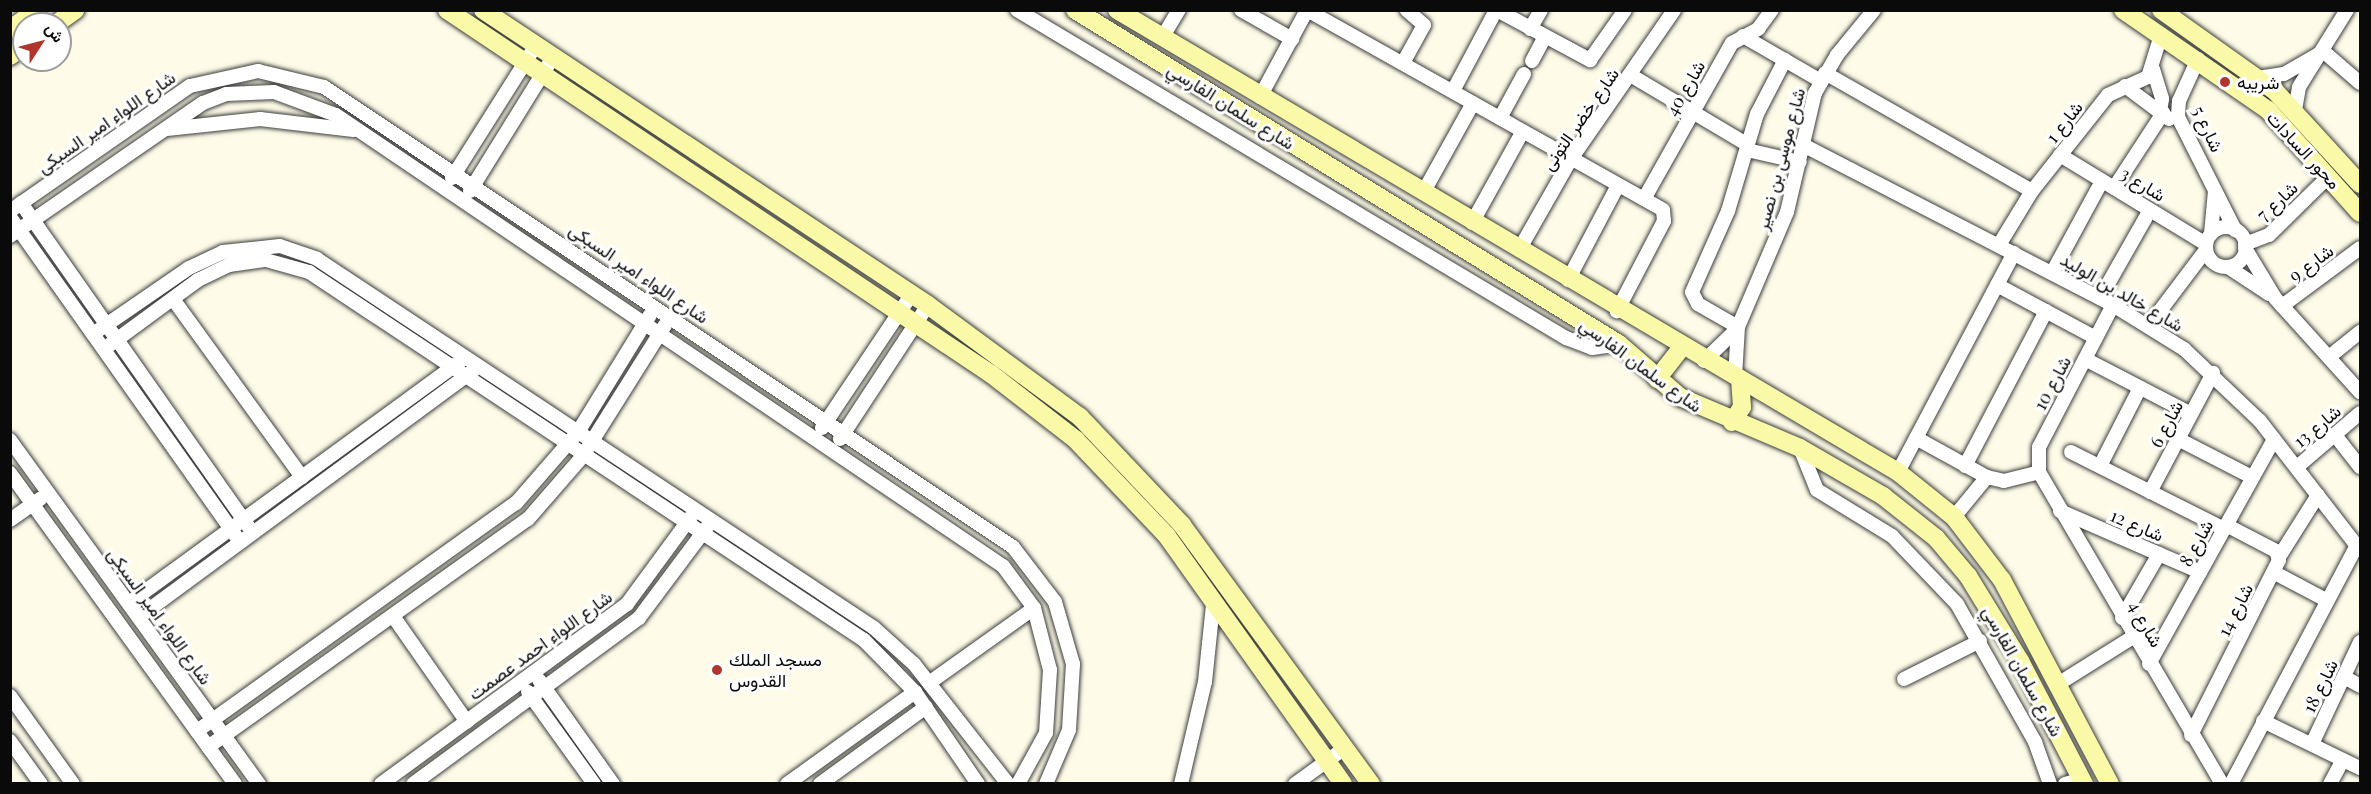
<!DOCTYPE html>
<html>
<head>
<meta charset="utf-8">
<style>
	body { margin:0 }
	#map { position:relative; width:2371px; height:794px; overflow:hidden; background:#fefce8; font-family:"Playfair Display",Vazirmatn,serif }
	div>[style] { position:absolute }
	[style*='--x'] { left:calc(var(--x)*1px); top:calc(var(--y)*1px); width:calc(var(--w)*1px); rotate:calc(var(--a)*1deg) }
	.roads { filter:drop-shadow(0 0 2px #3d3d3d) drop-shadow(0 0 2px #3d3d3d) }
	.street>* { height:14px; margin:-7px; padding:0 7px; transform-origin:7px; border-radius:7px; background:#fff }
	.street>.ring { margin:-7px; padding:0; box-sizing:content-box; background:none; border:14px solid #fff; border-radius:50% }
	.secondary>* { height:18px; margin:-9px; padding:0 9px; transform-origin:9px; border-radius:9px; background:#f9f9a7 }
	.dots>* { width:16px; height:16px; translate:-50% -50%; box-sizing:border-box; border:3px solid #fff; border-radius:50% }
	span { translate:-50% -50%; white-space:nowrap; text-align:center; line-height:1.15; -webkit-text-stroke:6px #fff; paint-order:stroke }
	.poi-label { font-size:18px; color:#0a0a0a }
	.left { translate:0 -50%; text-align:left }
	.street-label { font-size:18px; color:#0a0a0a }
	.frame { position:absolute; inset:0; border:12px solid #0a0a0a; pointer-events:none }
	.north { position:absolute; left:12px; top:12px; width:60px; height:60px; box-sizing:border-box; background:#fff; border:2px solid #9d9d9d; border-radius:50%; rotate:54deg; font-size:16px; font-weight:700; line-height:24px; text-align:center; color:#0a0a0a }
	.north::after { content:''; display:block; margin:auto; width:21px; height:27px; background:#af352d; clip-path:polygon(50% 0,100% 100%,50% 72%,0 100%) }
</style>
</head>
<body>
<div id="map">
	<div class="roads">
		<div class="street">
			<div style="--x:1017;--y:10;--w:640;--a:30.86"></div>
			<div style="--x:1566;--y:338;--w:28;--a:21"></div>
			<div style="--x:1592;--y:348;--w:27;--a:-8"></div>
			<div style="--x:1241;--y:10;--w:59;--a:29.6"></div>
			<div style="--x:1307;--y:10;--w:408;--a:29.3"></div>
			<div style="--x:1663;--y:210;--w:11;--a:85"></div>
			<div style="--x:1664;--y:221;--w:102;--a:117.6"></div>
			<div style="--x:1497;--y:10;--w:106;--a:28.3"></div>
			<div style="--x:1590;--y:60;--w:61;--a:-55"></div>
			<div style="--x:1530;--y:29;--w:22;--a:-60"></div>
			<div style="--x:1743;--y:36;--w:90;--a:30"></div>
			<div style="--x:1162;--y:38;--w:33;--a:-59"></div>
			<div style="--x:2323;--y:51;--w:49;--a:40.9"></div>
			<div style="--x:2198;--y:59;--w:46;--a:114.3"></div>
			<div style="--x:2179;--y:101;--w:16;--a:94"></div>
			<div style="--x:2178;--y:117;--w:127;--a:63.2"></div>
			<div style="--x:1532;--y:61;--w:27;--a:-62"></div>
			<div style="--x:1403;--y:63;--w:43;--a:-61.1"></div>
			<div style="--x:1424;--y:25;--w:23;--a:-139"></div>
			<div style="--x:2153;--y:69;--w:31;--a:73"></div>
			<div style="--x:2162;--y:99;--w:12;--a:99"></div>
			<div style="--x:1825;--y:73;--w:238;--a:29.7"></div>
			<div style="--x:1632;--y:76;--w:135;--a:30.7"></div>
			<div style="--x:2258;--y:78;--w:26;--a:-9"></div>
			<div style="--x:2284;--y:74;--w:40;--a:-29.7"></div>
			<div style="--x:2125;--y:86;--w:55;--a:36.9"></div>
			<div style="--x:1453;--y:91;--w:92;--a:-62"></div>
			<div style="--x:1260;--y:97;--w:99;--a:-61.6"></div>
			<div style="--x:2295;--y:110;--w:23;--a:-80"></div>
			<div style="--x:2299;--y:87;--w:91;--a:-58.1"></div>
			<div style="--x:1500;--y:118;--w:50;--a:-61.4"></div>
			<div style="--x:167;--y:129;--w:94;--a:-6.1"></div>
			<div style="--x:260;--y:119;--w:94;--a:6.7"></div>
			<div style="--x:1803;--y:145;--w:349;--a:27.3"></div>
			<div style="--x:2113;--y:305;--w:84;--a:31.8"></div>
			<div style="--x:2184;--y:349;--w:105;--a:43.5"></div>
			<div style="--x:2260;--y:421;--w:163;--a:52.2"></div>
			<div style="--x:1747;--y:150;--w:54;--a:12.8"></div>
			<div style="--x:2060;--y:155;--w:171;--a:31.4"></div>
			<div style="--x:452;--y:178;--w:157;--a:-57.7"></div>
			<div style="--x:2114;--y:188;--w:90;--a:-56.8"></div>
			<div style="--x:470;--y:191;--w:158;--a:-58.2"></div>
			<div style="--x:1423;--y:193;--w:103;--a:-60.9"></div>
			<div style="--x:1644;--y:199;--w:179;--a:-60.6"></div>
			<div style="--x:1732;--y:43;--w:30;--a:-28"></div>
			<div style="--x:1758;--y:29;--w:24;--a:-54"></div>
			<div style="--x:21;--y:203;--w:395;--a:54.9"></div>
			<div style="--x:10;--y:211;--w:219;--a:-34.8"></div>
			<div style="--x:190;--y:86;--w:70;--a:-12.4"></div>
			<div style="--x:258;--y:71;--w:68;--a:13.6"></div>
			<div style="--x:324;--y:87;--w:828;--a:33.73"></div>
			<div style="--x:1013;--y:547;--w:69;--a:52.6"></div>
			<div style="--x:1055;--y:602;--w:65;--a:73.8"></div>
			<div style="--x:1073;--y:664;--w:66;--a:93.5"></div>
			<div style="--x:1069;--y:730;--w:59;--a:113.1"></div>
			<div style="--x:10;--y:217;--w:391;--a:54.7"></div>
			<div style="--x:1472;--y:223;--w:105;--a:-61"></div>
			<div class="ring" style="left:2206px;top:227px;width:26px;height:26px"></div>
			<div style="--x:2211;--y:234;--w:43;--a:-84.7"></div>
			<div style="--x:10;--y:236;--w:234;--a:-34.6"></div>
			<div style="--x:203;--y:103;--w:25;--a:-21"></div>
			<div style="--x:226;--y:94;--w:48;--a:-2.4"></div>
			<div style="--x:274;--y:92;--w:66;--a:20.4"></div>
			<div style="--x:336;--y:115;--w:805;--a:34.07"></div>
			<div style="--x:1003;--y:566;--w:52;--a:53.6"></div>
			<div style="--x:1034;--y:608;--w:64;--a:75.5"></div>
			<div style="--x:1050;--y:670;--w:63;--a:93.6"></div>
			<div style="--x:1046;--y:733;--w:58;--a:118.8"></div>
			<div style="--x:2245;--y:244;--w:26;--a:-21"></div>
			<div style="--x:2269;--y:235;--w:84;--a:-44.5"></div>
			<div style="--x:1999;--y:245;--w:63;--a:-58.6"></div>
			<div style="--x:2032;--y:191;--w:122;--a:-51.6"></div>
			<div style="--x:2108;--y:95;--w:44;--a:-24.2"></div>
			<div style="--x:2148;--y:77;--w:44;--a:-72.8"></div>
			<div style="--x:2245;--y:248;--w:58;--a:59"></div>
			<div style="--x:2275;--y:298;--w:127;--a:47.9"></div>
			<div style="--x:1519;--y:250;--w:105;--a:-60.3"></div>
			<div style="--x:1571;--y:159;--w:181;--a:-55.3"></div>
			<div style="--x:2228;--y:267;--w:49;--a:33.4"></div>
			<div style="--x:2052;--y:273;--w:105;--a:-61.5"></div>
			<div style="--x:1568;--y:280;--w:107;--a:-62.2"></div>
			<div style="--x:1997;--y:285;--w:112;--a:28.2"></div>
			<div style="--x:2100;--y:298;--w:101;--a:-60.4"></div>
			<div style="--x:173;--y:299;--w:220;--a:54.1"></div>
			<div style="--x:2113;--y:305;--w:160;--a:117.5"></div>
			<div style="--x:2039;--y:447;--w:25;--a:90"></div>
			<div style="--x:2039;--y:472;--w:362;--a:59.6"></div>
			<div style="--x:2282;--y:306;--w:97;--a:-36.6"></div>
			<div style="--x:2150;--y:324;--w:93;--a:-52.9"></div>
			<div style="--x:1738;--y:327;--w:46;--a:-150.1"></div>
			<div style="--x:1698;--y:304;--w:13;--a:-117"></div>
			<div style="--x:1692;--y:292;--w:89;--a:-66"></div>
			<div style="--x:1728;--y:211;--w:101;--a:-73.4"></div>
			<div style="--x:1757;--y:114;--w:61;--a:-62.6"></div>
			<div style="--x:93;--y:334;--w:116;--a:-34.5"></div>
			<div style="--x:189;--y:268;--w:38;--a:-25"></div>
			<div style="--x:223;--y:252;--w:57;--a:-6"></div>
			<div style="--x:280;--y:246;--w:39;--a:19"></div>
			<div style="--x:317;--y:259;--w:668;--a:33.52"></div>
			<div style="--x:874;--y:628;--w:54;--a:42"></div>
			<div style="--x:914;--y:664;--w:152;--a:51.9"></div>
			<div style="--x:104;--y:349;--w:117;--a:-36.3"></div>
			<div style="--x:198;--y:280;--w:34;--a:-26"></div>
			<div style="--x:229;--y:265;--w:37;--a:-8"></div>
			<div style="--x:266;--y:260;--w:45;--a:15.6"></div>
			<div style="--x:309;--y:272;--w:666;--a:33.55"></div>
			<div style="--x:864;--y:640;--w:73;--a:45.6"></div>
			<div style="--x:915;--y:692;--w:112;--a:55.6"></div>
			<div style="--x:2329;--y:357;--w:40;--a:-39"></div>
			<div style="--x:2085;--y:359;--w:119;--a:27.4"></div>
			<div style="--x:1704;--y:361;--w:46;--a:-44.1"></div>
			<div style="--x:1735;--y:377;--w:50;--a:-86.6"></div>
			<div style="--x:1738;--y:327;--w:125;--a:-66.9"></div>
			<div style="--x:1787;--y:212;--w:122;--a:-76.8"></div>
			<div style="--x:1815;--y:93;--w:44;--a:-59.9"></div>
			<div style="--x:1837;--y:55;--w:58;--a:-50.6"></div>
			<div style="--x:822;--y:428;--w:160;--a:-56.2"></div>
			<div style="--x:2335;--y:435;--w:41;--a:52"></div>
			<div style="--x:1916;--y:438;--w:81;--a:28.8"></div>
			<div style="--x:1987;--y:477;--w:17;--a:13"></div>
			<div style="--x:2004;--y:481;--w:36;--a:-14"></div>
			<div style="--x:840;--y:439;--w:160;--a:-56.7"></div>
			<div style="--x:2178;--y:439;--w:83;--a:27.2"></div>
			<div style="--x:10;--y:440;--w:425;--a:54.1"></div>
			<div style="--x:1800;--y:448;--w:45;--a:68"></div>
			<div style="--x:1817;--y:490;--w:88;--a:31.5"></div>
			<div style="--x:1892;--y:536;--w:94;--a:46.3"></div>
			<div style="--x:1957;--y:604;--w:159;--a:60.5"></div>
			<div style="--x:2035;--y:742;--w:45;--a:70.3"></div>
			<div style="--x:2071;--y:452;--w:171;--a:26.7"></div>
			<div style="--x:1965;--y:466;--w:175;--a:-62.4"></div>
			<div style="--x:2100;--y:466;--w:88;--a:-62.9"></div>
			<div style="--x:2297;--y:467;--w:83;--a:-40.6"></div>
			<div style="--x:1898;--y:472;--w:248;--a:-62.1"></div>
			<div style="--x:10;--y:473;--w:384;--a:54.1"></div>
			<div style="--x:2150;--y:492;--w:135;--a:-62.1"></div>
			<div style="--x:2060;--y:511;--w:153;--a:23.5"></div>
			<div style="--x:1954;--y:517;--w:52;--a:-50.5"></div>
			<div style="--x:10;--y:520;--w:37;--a:-35"></div>
			<div style="--x:2279;--y:557;--w:73;--a:-57.8"></div>
			<div style="--x:2275;--y:573;--w:58;--a:27.9"></div>
			<div style="--x:129;--y:603;--w:409;--a:-36.1"></div>
			<div style="--x:393;--y:616;--w:129;--a:55.1"></div>
			<div style="--x:139;--y:617;--w:415;--a:-36.4"></div>
			<div style="--x:2122;--y:618;--w:74;--a:-60"></div>
			<div style="--x:2149;--y:664;--w:257;--a:-60.9"></div>
			<div style="--x:2344;--y:677;--w:18;--a:29"></div>
			<div style="--x:1904;--y:679;--w:85;--a:-26.6"></div>
			<div style="--x:539;--y:680;--w:128;--a:54.6"></div>
			<div style="--x:929;--y:683;--w:129;--a:-35.5"></div>
			<div style="--x:2058;--y:684;--w:89;--a:-32.1"></div>
			<div style="--x:528;--y:692;--w:113;--a:54.3"></div>
			<div style="--x:10;--y:696;--w:108;--a:54.4"></div>
			<div style="--x:2263;--y:721;--w:108;--a:25.9"></div>
			<div style="--x:197;--y:731;--w:392;--a:-35.6"></div>
			<div style="--x:516;--y:503;--w:94;--a:-48.9"></div>
			<div style="--x:578;--y:432;--w:137;--a:-58.4"></div>
			<div style="--x:2191;--y:735;--w:196;--a:-63.3"></div>
			<div style="--x:2279;--y:560;--w:9;--a:-108"></div>
			<div style="--x:2276;--y:551;--w:56;--a:-152.5"></div>
			<div style="--x:10;--y:741;--w:53;--a:54.2"></div>
			<div style="--x:2312;--y:744;--w:113;--a:-64.8"></div>
			<div style="--x:208;--y:747;--w:393;--a:-35.5"></div>
			<div style="--x:528;--y:519;--w:82;--a:-48.9"></div>
			<div style="--x:582;--y:457;--w:156;--a:-57.8"></div>
			<div style="--x:381;--y:784;--w:305;--a:-36.2"></div>
			<div style="--x:627;--y:604;--w:108;--a:-53.7"></div>
			<div style="--x:413;--y:784;--w:280;--a:-36.3"></div>
			<div style="--x:639;--y:618;--w:114;--a:-53.2"></div>
			<div style="--x:787;--y:784;--w:158;--a:-35.7"></div>
			<div style="--x:820;--y:784;--w:131;--a:-36"></div>
			<div style="--x:1181;--y:784;--w:105;--a:-76.8"></div>
			<div style="--x:1205;--y:682;--w:78;--a:-84.1"></div>
			<div style="--x:1295;--y:784;--w:62;--a:-35.8"></div>
			<div style="--x:2065;--y:784;--w:18;--a:-16"></div>
			<div style="--x:2231;--y:784;--w:270;--a:-62.2"></div>
			<div style="--x:2330;--y:784;--w:27;--a:-62"></div>
		</div>
		<div class="secondary">
			<div style="--x:447;--y:10;--w:655;--a:33.79"></div>
			<div style="--x:991;--y:374;--w:108;--a:37.8"></div>
			<div style="--x:1076;--y:440;--w:132;--a:46.5"></div>
			<div style="--x:1167;--y:536;--w:304;--a:54.6"></div>
			<div style="--x:483;--y:10;--w:534;--a:33.54"></div>
			<div style="--x:928;--y:305;--w:189;--a:36.4"></div>
			<div style="--x:1080;--y:417;--w:149;--a:46.6"></div>
			<div style="--x:1182;--y:525;--w:321;--a:53.9"></div>
			<div style="--x:1075;--y:10;--w:638;--a:31.55"></div>
			<div style="--x:1619;--y:344;--w:81;--a:41"></div>
			<div style="--x:1680;--y:397;--w:130;--a:23"></div>
			<div style="--x:1800;--y:448;--w:96;--a:30"></div>
			<div style="--x:1883;--y:496;--w:68;--a:38.4"></div>
			<div style="--x:1936;--y:538;--w:50;--a:49.9"></div>
			<div style="--x:1968;--y:576;--w:100;--a:58.5"></div>
			<div style="--x:2020;--y:661;--w:139;--a:62.5"></div>
			<div style="--x:1117;--y:10;--w:907;--a:30.61"></div>
			<div style="--x:1898;--y:472;--w:72;--a:38.8"></div>
			<div style="--x:1954;--y:517;--w:79;--a:52.7"></div>
			<div style="--x:2002;--y:580;--w:231;--a:62.1"></div>
			<div style="--x:2123;--y:10;--w:176;--a:34.6"></div>
			<div style="--x:2268;--y:110;--w:138;--a:48.2"></div>
			<div style="--x:2161;--y:10;--w:140;--a:35.4"></div>
			<div style="--x:2275;--y:91;--w:126;--a:47.6"></div>
			<div style="--x:56;--y:24;--w:24;--a:-36"></div>
			<div style="--x:10;--y:29;--w:33;--a:-35"></div>
			<div style="--x:10;--y:56;--w:17;--a:-36"></div>
			<div style="--x:1657;--y:379;--w:39;--a:-52"></div>
			<div style="--x:1732;--y:422;--w:18;--a:-56"></div>
			<div style="--x:1742;--y:407;--w:27;--a:-94"></div>
		</div>
	</div>
	<div class="dots">
		<div style="left:2225px;top:82px;background:#af352d"></div>
		<div style="left:717px;top:670px;background:#af352d"></div>
	</div>
	<div class="poi-label">
		<span class="left" style="left:2237px;top:82px">شريبه</span>
		<span class="left" style="left:729px;top:670px">مسجد الملك<br>القدوس</span>
	</div>
	<div class="street-label">
		<span style="left:1685px;top:88px;rotate:-60deg">شارع 40</span>
		<span style="left:1231px;top:106px;rotate:32deg">شارع سلمان الفارسي</span>
		<span style="left:1580px;top:119px;rotate:-55deg">شارع خضر التونى</span>
		<span style="left:106px;top:122px;rotate:-35deg">شارع اللواء امير السبكى</span>
		<span style="left:2064px;top:122px;rotate:-52deg">شارع 1</span>
		<span style="left:2208px;top:129px;rotate:65deg">شارع 5</span>
		<span style="left:2304px;top:150px;rotate:47deg">محور السادات</span>
		<span style="left:1780px;top:159px;rotate:-75deg">شارع موسى بن نصير</span>
		<span style="left:2143px;top:184px;rotate:31deg">شارع 3</span>
		<span style="left:2277px;top:201px;rotate:-43deg">شارع 7</span>
		<span style="left:2311px;top:263px;rotate:-36deg">شارع 9</span>
		<span style="left:639px;top:273px;rotate:34deg">شارع اللواء امير السبكى</span>
		<span style="left:2122px;top:292px;rotate:30deg">شارع خالد بن الوليد</span>
		<span style="left:1641px;top:365px;rotate:36deg">شارع سلمان الفارسي</span>
		<span style="left:2052px;top:383px;rotate:-62deg">شارع 10</span>
		<span style="left:2166px;top:424px;rotate:-62deg">شارع 6</span>
		<span style="left:2317px;top:426px;rotate:-40deg">شارع 13</span>
		<span style="left:2137px;top:525px;rotate:23deg">شارع 12</span>
		<span style="left:2196px;top:543px;rotate:-61deg">شارع 8</span>
		<span style="left:2235px;top:610px;rotate:-63deg">شارع 14</span>
		<span style="left:160px;top:616px;rotate:54deg">شارع اللواء امير السبكى</span>
		<span style="left:2146px;top:624px;rotate:60deg">شارع 4</span>
		<span style="left:540px;top:645px;rotate:-36deg">شارع اللواء احمد عصمت</span>
		<span style="left:2023px;top:671px;rotate:61deg">شارع سلمان الفارسي</span>
		<span style="left:2320px;top:686px;rotate:-64deg">شارع 18</span>
	</div>
	<div class="frame"></div>
	<div class="north">ش</div>
</div>
</body>
</html>
